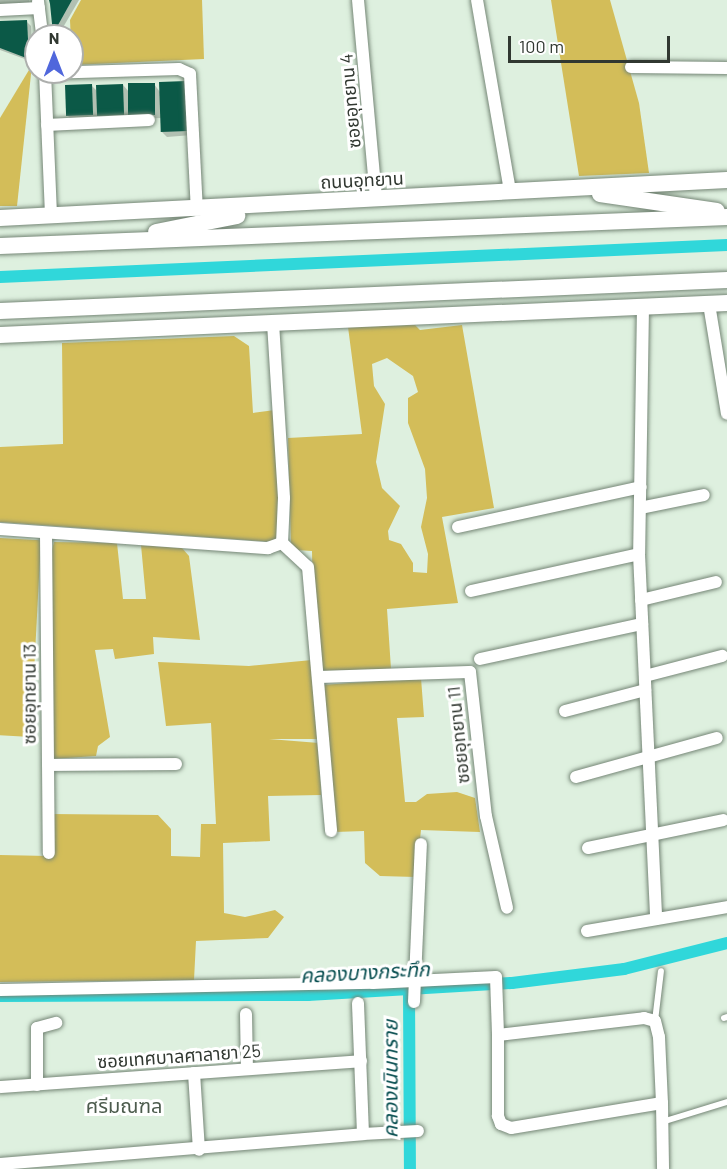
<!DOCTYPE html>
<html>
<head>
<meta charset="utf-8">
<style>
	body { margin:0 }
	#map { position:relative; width:727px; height:1169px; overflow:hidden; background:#def0df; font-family:Barlow,"Noto Sans Thai",sans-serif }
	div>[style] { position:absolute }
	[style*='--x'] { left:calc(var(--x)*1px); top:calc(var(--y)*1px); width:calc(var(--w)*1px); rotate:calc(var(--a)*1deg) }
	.green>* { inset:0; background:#d3bd59; transform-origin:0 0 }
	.shadow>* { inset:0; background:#0003 }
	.canal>* { height:12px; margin:-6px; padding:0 6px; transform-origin:6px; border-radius:6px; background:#30d7da }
	.building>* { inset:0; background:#0b5947; transform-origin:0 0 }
	.roads { filter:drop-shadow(0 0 2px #758676) drop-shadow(0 0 2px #758676) }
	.lane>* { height:6px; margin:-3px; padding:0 3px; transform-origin:3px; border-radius:3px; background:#fff }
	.street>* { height:12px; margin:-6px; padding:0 6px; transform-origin:6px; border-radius:6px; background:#fff }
	.secondary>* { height:16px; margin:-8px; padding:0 8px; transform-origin:8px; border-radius:8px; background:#fff }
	span { translate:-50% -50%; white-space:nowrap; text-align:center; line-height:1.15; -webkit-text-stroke:6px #fff; paint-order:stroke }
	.street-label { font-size:18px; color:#313831 }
	.water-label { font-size:20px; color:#064d4f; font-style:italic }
	.neighbourhood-label { font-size:20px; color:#4c5b4d }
	.north { position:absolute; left:24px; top:24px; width:60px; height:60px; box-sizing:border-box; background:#fff; border:2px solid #adafad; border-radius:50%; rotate:0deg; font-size:16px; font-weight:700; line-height:24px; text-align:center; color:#313831 }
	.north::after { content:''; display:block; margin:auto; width:21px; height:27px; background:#5067dc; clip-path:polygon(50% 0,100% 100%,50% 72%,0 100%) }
	.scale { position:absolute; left:508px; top:36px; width:162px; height:27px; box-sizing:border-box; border:3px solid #313831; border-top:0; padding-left:8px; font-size:18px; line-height:21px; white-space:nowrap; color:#313831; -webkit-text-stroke:4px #fff; paint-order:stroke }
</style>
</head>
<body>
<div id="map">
	<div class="green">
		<div style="clip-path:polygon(81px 0,202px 0,204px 59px,72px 65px,70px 20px)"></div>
		<div style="clip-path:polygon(551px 0,610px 0,639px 103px,649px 173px,579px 176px)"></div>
		<div style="clip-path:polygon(32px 65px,17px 206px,0 206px,0 118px)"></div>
		<div style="clip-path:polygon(evenodd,415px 325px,420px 330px,462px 325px,494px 508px,442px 517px,458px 603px,387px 609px,391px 669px,322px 671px,313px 609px,312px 551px,296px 550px,291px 545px,288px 438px,362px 434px,348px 327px,415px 325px,387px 358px,413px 376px,418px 392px,408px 398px,408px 423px,425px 469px,427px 498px,421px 527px,428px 554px,427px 573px,413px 572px,413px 563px,401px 544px,389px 540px,388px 531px,400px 506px,382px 488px,376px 462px,385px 404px,374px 386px,372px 364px,387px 358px)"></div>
		<div style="clip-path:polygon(234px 336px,249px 346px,253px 413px,275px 410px,280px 537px,273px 542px,0 522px,0 447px,63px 444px,62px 343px)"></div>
		<div style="left:0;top:538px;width:41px;height:197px;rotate:3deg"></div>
		<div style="clip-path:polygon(54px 542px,117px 543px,123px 599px,146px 599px,141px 545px,182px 548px,189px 556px,200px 640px,153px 637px,154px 654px,115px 659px,113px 649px,95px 650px,110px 737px,98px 746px,96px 756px,52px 759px,51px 554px)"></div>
		<div style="clip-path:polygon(312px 660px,318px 739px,269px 739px,319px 743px,321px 795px,268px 796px,270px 841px,223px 843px,224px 913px,245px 917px,275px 910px,284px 917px,268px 938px,196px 941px,194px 980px,0 982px,0 855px,48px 856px,50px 814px,158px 815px,171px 829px,171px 856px,200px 857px,201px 824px,216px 824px,211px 723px,166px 726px,158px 662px,249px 666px)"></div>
		<div style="clip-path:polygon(421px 678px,424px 717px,397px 718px,405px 802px,416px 802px,427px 794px,457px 792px,475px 798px,480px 832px,421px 830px,416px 877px,380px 876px,365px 863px,364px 831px,335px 832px,322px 685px)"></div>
	</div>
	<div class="shadow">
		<div style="clip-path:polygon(0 0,29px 0,30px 7px,0 8px)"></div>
		<div style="clip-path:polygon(51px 0,79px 0,58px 36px,54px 33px)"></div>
		<div style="clip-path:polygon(0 22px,27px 22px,31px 26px,33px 62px,0 50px)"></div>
		<div style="clip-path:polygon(154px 84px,192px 135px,167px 137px,162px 132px,162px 118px,135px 119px,128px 112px,128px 120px,104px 121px,97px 114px,97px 120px,73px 121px,68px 116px,91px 85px,98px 92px,123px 85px,130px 93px)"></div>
	</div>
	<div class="canal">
		<div style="--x:0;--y:277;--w:728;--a:-2.52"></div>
		<div style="--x:409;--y:990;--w:179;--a:89.7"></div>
		<div style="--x:0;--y:996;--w:308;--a:-0.2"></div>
		<div style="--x:308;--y:995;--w:204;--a:-3.4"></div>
		<div style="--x:512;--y:983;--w:113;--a:-7.1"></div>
		<div style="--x:624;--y:969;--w:106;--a:-14.2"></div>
	</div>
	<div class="building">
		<div style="clip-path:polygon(49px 0,72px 0,53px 34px,50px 4px)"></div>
		<div style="clip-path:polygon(27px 20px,29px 59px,0 48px,0 21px)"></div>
		<div style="left:186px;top:81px;width:50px;height:27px;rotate:88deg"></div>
		<div style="left:128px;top:83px;width:27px;height:32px"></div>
		<div style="left:92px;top:84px;width:31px;height:27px;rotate:88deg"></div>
		<div style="left:123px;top:84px;width:31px;height:27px;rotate:88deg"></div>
	</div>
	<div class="roads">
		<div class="lane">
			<div style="--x:724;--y:1018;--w:3;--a:-18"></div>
			<div style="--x:655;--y:1021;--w:50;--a:-83.2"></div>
			<div style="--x:662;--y:1122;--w:68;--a:-17.1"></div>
		</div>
		<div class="street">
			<div style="--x:358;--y:0;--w:200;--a:84.8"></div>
			<div style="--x:477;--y:0;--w:195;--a:80.2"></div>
			<div style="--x:38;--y:1;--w:35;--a:83"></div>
			<div style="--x:0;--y:10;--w:39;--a:-3"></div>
			<div style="--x:631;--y:67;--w:96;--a:0.6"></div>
			<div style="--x:45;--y:72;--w:144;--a:87.6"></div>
			<div style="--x:45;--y:73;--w:134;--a:-1.7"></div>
			<div style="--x:179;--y:69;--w:12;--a:24"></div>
			<div style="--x:190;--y:74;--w:136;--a:87.1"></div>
			<div style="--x:47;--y:125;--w:102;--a:-2.8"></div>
			<div style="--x:709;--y:304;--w:111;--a:80.7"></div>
			<div style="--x:643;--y:307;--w:247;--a:90.9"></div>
			<div style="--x:639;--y:554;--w:365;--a:87.3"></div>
			<div style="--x:273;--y:323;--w:175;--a:86.4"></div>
			<div style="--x:284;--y:498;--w:45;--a:92.5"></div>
			<div style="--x:282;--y:543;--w:35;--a:43"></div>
			<div style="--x:308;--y:567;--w:265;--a:85"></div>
			<div style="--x:640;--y:508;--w:65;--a:-11.5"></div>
			<div style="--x:458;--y:527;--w:187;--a:-12.3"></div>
			<div style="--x:0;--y:529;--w:269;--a:4.1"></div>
			<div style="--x:268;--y:548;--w:15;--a:-20"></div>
			<div style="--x:46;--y:534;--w:319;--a:89.5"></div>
			<div style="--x:471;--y:591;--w:172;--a:-12.4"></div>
			<div style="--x:641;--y:600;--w:77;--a:-13.5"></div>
			<div style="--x:480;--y:659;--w:166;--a:-12.2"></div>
			<div style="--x:645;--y:676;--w:80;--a:-14.6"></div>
			<div style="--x:318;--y:677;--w:152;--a:-1.9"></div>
			<div style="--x:470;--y:672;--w:145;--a:83.7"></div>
			<div style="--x:486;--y:816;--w:94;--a:77.1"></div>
			<div style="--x:565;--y:711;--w:83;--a:-14.7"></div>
			<div style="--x:48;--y:765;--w:128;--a:-0.4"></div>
			<div style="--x:576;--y:777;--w:146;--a:-15.5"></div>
			<div style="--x:588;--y:848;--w:138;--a:-11.7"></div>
			<div style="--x:587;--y:931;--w:142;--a:-9.7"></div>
			<div style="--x:0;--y:990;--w:373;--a:-1.1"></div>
			<div style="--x:373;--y:983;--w:123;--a:-2.8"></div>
			<div style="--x:496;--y:977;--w:58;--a:88"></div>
			<div style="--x:414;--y:1002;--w:158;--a:-87.5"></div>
			<div style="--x:246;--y:1014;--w:55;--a:89"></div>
			<div style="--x:194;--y:1073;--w:77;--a:86.3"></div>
			<div style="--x:37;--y:1085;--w:57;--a:-90"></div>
			<div style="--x:37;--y:1028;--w:20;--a:-15"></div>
			<div style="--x:0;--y:1087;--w:362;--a:-4.1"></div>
			<div style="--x:662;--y:1103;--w:153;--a:170.6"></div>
			<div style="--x:511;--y:1128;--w:11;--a:-158"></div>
			<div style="--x:501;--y:1124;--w:9;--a:-111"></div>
			<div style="--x:498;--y:1116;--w:81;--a:-90"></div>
			<div style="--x:498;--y:1035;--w:147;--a:-6.6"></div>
			<div style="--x:644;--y:1018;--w:11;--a:15"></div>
			<div style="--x:655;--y:1021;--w:16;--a:76"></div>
			<div style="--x:659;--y:1037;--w:66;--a:87.4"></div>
			<div style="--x:662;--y:1103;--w:66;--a:89.1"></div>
			<div style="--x:363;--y:1134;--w:55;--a:-3.1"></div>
			<div style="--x:0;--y:1164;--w:364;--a:-4.7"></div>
			<div style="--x:363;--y:1134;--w:131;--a:-92.2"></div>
		</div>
		<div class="secondary">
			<div style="--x:600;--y:194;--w:118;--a:8.3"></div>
			<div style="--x:0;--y:218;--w:728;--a:-2.99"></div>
			<div style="--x:156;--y:232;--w:83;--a:-11.2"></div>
			<div style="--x:0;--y:246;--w:728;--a:-2.28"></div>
			<div style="--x:0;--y:311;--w:728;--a:-2.44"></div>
			<div style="--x:0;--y:335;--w:728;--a:-2.52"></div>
		</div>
	</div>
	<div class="street-label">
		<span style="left:350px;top:101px;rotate:-95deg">ซอยอุทยาน 4</span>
		<span style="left:362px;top:180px;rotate:-3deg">ถนนอุทยาน</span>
		<span style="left:29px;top:694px;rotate:-90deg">ซอยอุทยาน 13</span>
		<span style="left:458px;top:735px;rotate:-96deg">ซอยอุทยาน 11</span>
		<span style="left:179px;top:1056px;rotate:-4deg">ซอยเทศบาลศาลายา 25</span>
	</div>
	<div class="water-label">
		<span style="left:365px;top:972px;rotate:-3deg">คลองบางกระทึก</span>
		<span style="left:390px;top:1079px;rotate:-90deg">คลองเนินทราย</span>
	</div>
	<div class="neighbourhood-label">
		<span style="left:124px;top:1105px">ศรีมณฑล</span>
	</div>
	<div class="north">N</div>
	<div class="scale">100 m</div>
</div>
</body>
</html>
